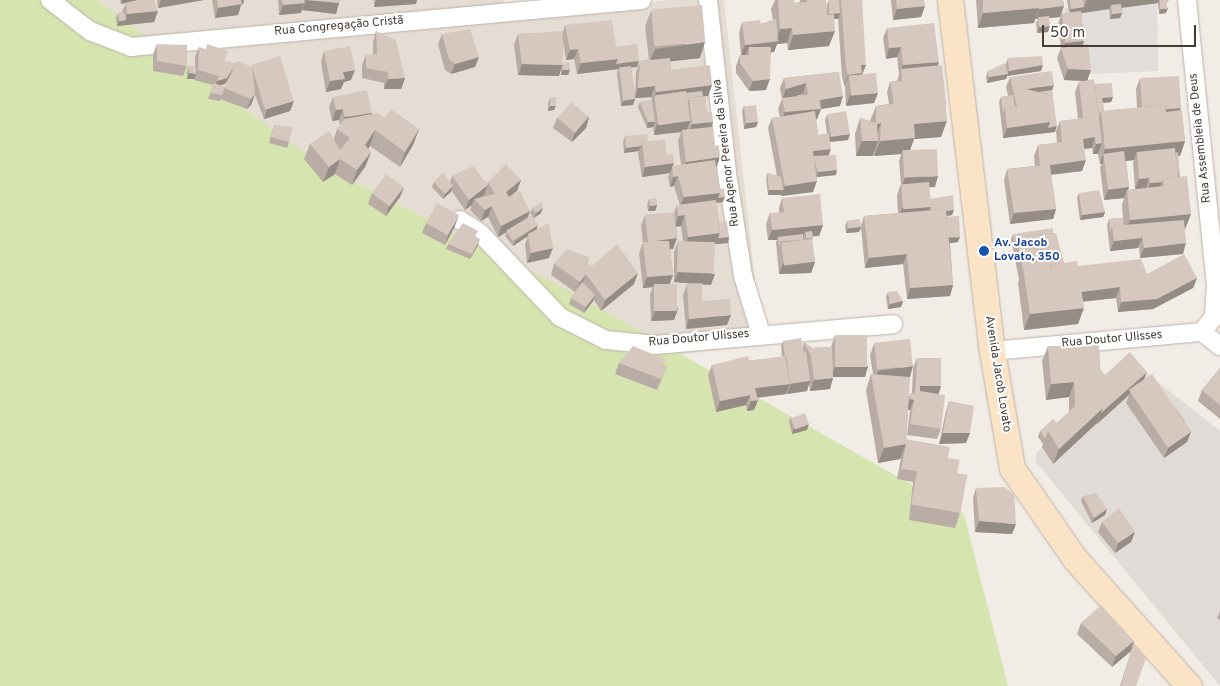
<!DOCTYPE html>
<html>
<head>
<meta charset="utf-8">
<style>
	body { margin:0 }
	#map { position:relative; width:1220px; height:686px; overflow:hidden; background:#f2ece6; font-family:Overpass,sans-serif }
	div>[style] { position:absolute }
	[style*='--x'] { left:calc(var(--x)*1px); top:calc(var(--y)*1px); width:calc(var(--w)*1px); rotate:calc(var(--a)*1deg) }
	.residential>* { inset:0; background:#e5ddd4 }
	.industrial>* { inset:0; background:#e1dbd7 }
	.green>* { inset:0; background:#d6e4b0 }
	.parking>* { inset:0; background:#e0ddda }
	.roads { filter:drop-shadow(0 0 1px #bdb2a9) drop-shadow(0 0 1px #bdb2a9) }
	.minor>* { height:18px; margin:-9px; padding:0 9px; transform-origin:9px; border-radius:9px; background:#fff }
	.secondary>* { height:25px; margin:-12.5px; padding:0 12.5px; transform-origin:12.5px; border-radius:12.5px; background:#fbe4c6 }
	.wall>* { inset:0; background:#b8aca4 }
	.shaded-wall>* { inset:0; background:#968c86 }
	.building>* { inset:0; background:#d6c8bf; transform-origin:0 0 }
	.dots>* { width:14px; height:14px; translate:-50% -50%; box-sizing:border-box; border:2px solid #fff; border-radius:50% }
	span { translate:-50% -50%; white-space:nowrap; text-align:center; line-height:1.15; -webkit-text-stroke:4px #fff; paint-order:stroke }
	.street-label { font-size:12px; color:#443c35 }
	.transit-label { font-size:12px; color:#164399; font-weight:700 }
	.left { translate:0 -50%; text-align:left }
	.scale { position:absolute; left:1042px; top:25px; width:154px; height:22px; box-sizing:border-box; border:2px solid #443c35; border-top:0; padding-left:6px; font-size:15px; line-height:18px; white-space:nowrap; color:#443c35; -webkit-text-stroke:4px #fff; paint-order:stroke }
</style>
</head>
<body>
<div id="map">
	<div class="residential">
		<div style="clip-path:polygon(29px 0,503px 0,505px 18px,669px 0,724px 0,762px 345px,651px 357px)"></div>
	</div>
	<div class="industrial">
		<div style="clip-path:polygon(1134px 363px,1220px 431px,1220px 686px,1036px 462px,1036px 453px)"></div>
	</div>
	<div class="green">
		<div style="clip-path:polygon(0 0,97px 0,321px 165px,562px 287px,964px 514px,1008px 686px,0 686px)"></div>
	</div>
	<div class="parking">
		<div style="clip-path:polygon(1126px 0,1157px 0,1158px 71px,1071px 75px,1064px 8px)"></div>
	</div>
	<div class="roads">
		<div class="minor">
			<div style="--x:50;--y:0;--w:51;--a:37.8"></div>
			<div style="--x:90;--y:31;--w:44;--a:21.3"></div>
			<div style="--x:131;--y:47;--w:513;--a:-5.26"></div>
			<div style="--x:708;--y:0;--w:181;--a:83.7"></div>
			<div style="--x:728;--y:180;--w:97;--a:81.1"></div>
			<div style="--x:743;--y:276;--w:61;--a:72.8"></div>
			<div style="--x:1187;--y:0;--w:286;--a:84.2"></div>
			<div style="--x:1216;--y:285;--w:32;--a:94"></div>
			<div style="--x:1214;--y:317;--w:19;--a:129"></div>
			<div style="--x:460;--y:220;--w:24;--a:33"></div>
			<div style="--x:480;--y:233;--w:116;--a:46.4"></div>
			<div style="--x:560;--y:317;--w:51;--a:26.6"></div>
			<div style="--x:606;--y:340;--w:49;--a:5.8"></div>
			<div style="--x:655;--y:345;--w:239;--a:-5"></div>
			<div style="--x:1202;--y:332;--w:23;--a:38"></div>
			<div style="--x:992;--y:351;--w:211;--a:-5.2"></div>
		</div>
		<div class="secondary">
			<div style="--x:950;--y:0;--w:354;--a:83.2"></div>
			<div style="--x:992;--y:351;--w:119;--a:80.3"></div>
			<div style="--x:1012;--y:468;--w:111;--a:55.3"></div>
			<div style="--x:1075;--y:559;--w:171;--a:48.1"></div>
		</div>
	</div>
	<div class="wall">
		<div style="clip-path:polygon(120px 0,138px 0,127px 2px,158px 11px,154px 22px,117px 26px,116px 18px,118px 13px,122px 12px,126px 3px,121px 4px)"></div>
		<div style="clip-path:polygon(157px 0,204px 0,158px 8px)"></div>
		<div style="clip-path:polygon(212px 0,244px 0,243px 4px,241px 5px,238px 15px,215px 18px)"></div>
		<div style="clip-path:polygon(278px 0,340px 0,336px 14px,302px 10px,302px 9px,301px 13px,279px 15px)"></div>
		<div style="clip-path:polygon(374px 0,417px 0,416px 4px,374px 7px)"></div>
		<div style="clip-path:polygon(775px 0,794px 0,794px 3px,800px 2px,800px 0,826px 0,827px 15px,827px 5px,829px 0,862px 0,862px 74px,878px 93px,874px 103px,846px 106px,845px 85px,844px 85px,842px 77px,838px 18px,834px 19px,829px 46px,788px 50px,787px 43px,777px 44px,774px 52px,771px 52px,766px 90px,749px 91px,736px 73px,736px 66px,740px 55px,741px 55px,739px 33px,742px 22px,761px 24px,773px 20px,771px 9px)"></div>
		<div style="clip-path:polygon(891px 0,924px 0,921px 17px,893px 20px)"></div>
		<div style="clip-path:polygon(976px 0,1063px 0,1064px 6px,1060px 17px,1049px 18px,1048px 32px,1037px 33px,1036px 23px,1038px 19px,1035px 19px,1034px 23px,978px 28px)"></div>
		<div style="clip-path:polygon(evenodd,1067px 0,1169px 0,1167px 2px,1166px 13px,1159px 14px,1158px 5px,1158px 3px,1122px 8px,1122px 13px,1120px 18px,1110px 19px,1109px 9px,1081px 13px,1084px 41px,1083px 44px,1088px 80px,1095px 84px,1113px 97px,1111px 102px,1103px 103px,1104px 111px,1137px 108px,1136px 89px,1140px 78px,1180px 110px,1185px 141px,1180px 156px,1178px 156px,1180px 177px,1191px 214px,1185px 229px,1183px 254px,1140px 258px,1139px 246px,1138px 248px,1110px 251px,1107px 225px,1109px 219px,1123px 218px,1122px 205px,1124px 198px,1104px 200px,1100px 167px,1102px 164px,1100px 164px,1098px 154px,1093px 154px,1092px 148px,1084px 149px,1082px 171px,1051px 175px,1056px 209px,1053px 219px,1010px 224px,1004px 180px,1007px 169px,1035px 166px,1034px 156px,1038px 145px,1057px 143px,1056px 131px,1060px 121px,1078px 119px,1075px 92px,1079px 82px,1085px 81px,1064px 80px,1057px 58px,1061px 48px,1058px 24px,1062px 13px,1069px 13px,1067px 0,1134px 160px,1133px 162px,1135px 189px,1128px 190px,1129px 187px,1126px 161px,1134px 160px)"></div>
		<div style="clip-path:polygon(651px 11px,700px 58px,670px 61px,671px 70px,712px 85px,708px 96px,705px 96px,707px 113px,713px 122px,711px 129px,713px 146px,720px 157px,716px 168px,719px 189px,723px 202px,716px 203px,719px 222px,729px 237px,728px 243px,715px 244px,711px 285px,702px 284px,702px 301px,727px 325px,686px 329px,683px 295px,687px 284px,696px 284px,674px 282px,674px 252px,678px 241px,683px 241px,681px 226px,676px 226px,677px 238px,673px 249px,670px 249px,673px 275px,670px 284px,678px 309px,674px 320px,651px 321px,650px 294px,653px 287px,643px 288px,639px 253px,643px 243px,641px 226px,645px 215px,674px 213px,677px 205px,680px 205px,674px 186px,670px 187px,668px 177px,670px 173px,642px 177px,638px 153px,639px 151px,624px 153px,623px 142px,625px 136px,648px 142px,667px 155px,673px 166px,681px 165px,678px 141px,681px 132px,654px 135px,653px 127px,647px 128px,638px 107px,640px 102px,652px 100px,651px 97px,635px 98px,633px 105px,621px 106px,617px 74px,618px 69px,577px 74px,574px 59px,566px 60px,563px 42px,562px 63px,568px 75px,561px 75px,561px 70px,559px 76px,518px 75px,514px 45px,518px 34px,563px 32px,565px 25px,616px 47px,637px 67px,631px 67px,635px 96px,636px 72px,640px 61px,649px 60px,645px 26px)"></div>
		<div style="clip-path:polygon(887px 28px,938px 66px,946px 103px,941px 137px,914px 139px,910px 150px,935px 187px,929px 187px,930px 199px,954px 210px,952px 215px,947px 216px,958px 242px,950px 243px,953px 285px,950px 296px,907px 299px,903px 264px,865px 268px,861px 228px,859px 232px,846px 233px,845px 226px,847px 221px,861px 226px,864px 216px,898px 213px,897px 195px,901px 184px,899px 161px,901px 154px,874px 156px,875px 150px,873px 156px,856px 156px,855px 134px,860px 118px,870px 121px,876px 106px,889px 104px,887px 92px,890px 82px,897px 81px,899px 74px,897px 57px,886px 59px,883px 38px)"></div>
		<div style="clip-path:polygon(376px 31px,405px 78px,401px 89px,384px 89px,384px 83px,362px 78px,362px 65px,366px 54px,373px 54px,373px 42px)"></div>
		<div style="clip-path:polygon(442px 34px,479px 57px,475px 67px,451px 74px,445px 70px,438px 44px)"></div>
		<div style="clip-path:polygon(157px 44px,187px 66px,183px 76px,153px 71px,153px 54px)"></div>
		<div style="clip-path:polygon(evenodd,199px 47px,224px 61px,236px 64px,251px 67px,252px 66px,294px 101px,290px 111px,264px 119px,255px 95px,251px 105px,247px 109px,220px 99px,220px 101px,208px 99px,213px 85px,194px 80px,194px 79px,187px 79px,187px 72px,189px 66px,195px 67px,195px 57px,199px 47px,229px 78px,225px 87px,220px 85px,225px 84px,229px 78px)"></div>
		<div style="clip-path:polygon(324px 51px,351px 80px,344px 82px,341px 89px,326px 92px,321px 62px)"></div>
		<div style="clip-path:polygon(1008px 58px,1043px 65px,1041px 71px,1007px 76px,1006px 79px,987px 83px,986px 77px,988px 71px,1006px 64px)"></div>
		<div style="clip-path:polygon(evenodd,839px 72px,840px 106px,821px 109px,817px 119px,816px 120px,818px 135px,827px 134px,825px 120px,827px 115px,848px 140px,830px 142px,829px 156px,836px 175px,817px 177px,813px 192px,781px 196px,781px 195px,768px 195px,766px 178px,767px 173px,777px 176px,768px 128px,772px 118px,780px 117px,778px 109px,782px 99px,780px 88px,784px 78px,839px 72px,803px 94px,803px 95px,790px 97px,803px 94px)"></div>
		<div style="clip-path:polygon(1010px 77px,1052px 90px,1055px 132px,1003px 138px,999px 102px,1001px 97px,1008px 96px,1006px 87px)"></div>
		<div style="clip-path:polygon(333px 97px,372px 113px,371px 114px,385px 118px,419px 129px,413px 145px,400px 167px,370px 146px,368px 149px,371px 152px,365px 167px,352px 185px,335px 174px,323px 182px,304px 159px,310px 144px,334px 139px,337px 129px,340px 125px,339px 120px,332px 121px,329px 107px)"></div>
		<div style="clip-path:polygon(550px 97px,556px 105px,554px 110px,548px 111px,548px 103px)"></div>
		<div style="clip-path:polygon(744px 106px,758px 122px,756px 127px,744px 129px,742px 111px)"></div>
		<div style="clip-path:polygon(589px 117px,586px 128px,572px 142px,553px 128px,557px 118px)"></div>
		<div style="clip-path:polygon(274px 125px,289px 142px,287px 148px,269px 143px)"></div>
		<div style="clip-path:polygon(452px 176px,487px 184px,488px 182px,521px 180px,517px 191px,509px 197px,530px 211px,528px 218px,532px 215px,530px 214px,532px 208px,543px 208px,541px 213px,534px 218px,536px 230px,549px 258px,527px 263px,525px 244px,528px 236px,513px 246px,505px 236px,507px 232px,498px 237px,488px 217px,481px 221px,470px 210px,472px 205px,465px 210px,451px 190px,443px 199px,432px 187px,434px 182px,450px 182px)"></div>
		<div style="clip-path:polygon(372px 193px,400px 197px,386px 216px,368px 204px)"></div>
		<div style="clip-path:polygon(1079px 193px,1105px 212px,1103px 217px,1080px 220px,1077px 198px)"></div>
		<div style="clip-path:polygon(782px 198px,823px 225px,819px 236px,813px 236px,812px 241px,815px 262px,811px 273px,779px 274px,776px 242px,777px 240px,768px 240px,766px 224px,770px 213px,779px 213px,779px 208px)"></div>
		<div style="clip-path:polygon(649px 199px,657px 205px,655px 211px,648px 211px,647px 205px)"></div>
		<div style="clip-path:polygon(426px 223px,455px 226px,445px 245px,422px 233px)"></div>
		<div style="clip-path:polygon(1053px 233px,1064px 263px,1078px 266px,1147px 274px,1197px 278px,1193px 288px,1153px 309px,1118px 312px,1116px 298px,1083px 302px,1078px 324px,1024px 330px,1018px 283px,1019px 279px,1011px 239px,1013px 234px)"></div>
		<div style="clip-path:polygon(448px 244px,478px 245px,470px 259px,446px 249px)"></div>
		<div style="clip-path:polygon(589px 257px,587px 263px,592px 266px,634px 284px,601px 311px,594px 300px,584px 313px,569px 304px,571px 298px,575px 292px,551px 275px,554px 264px)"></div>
		<div style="clip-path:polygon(888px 292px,903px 301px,901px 307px,888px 309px,886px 297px)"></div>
		<div style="clip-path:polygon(835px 335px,868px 366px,865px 377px,833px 377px,830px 389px,810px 391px,809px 384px,807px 391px,787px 394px,787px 392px,786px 394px,758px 398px,758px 400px,754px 410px,747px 411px,746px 405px,716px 412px,708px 375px,712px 365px,782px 357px,781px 346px,783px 341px,803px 347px,804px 342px,812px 348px,831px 347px)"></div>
		<div style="clip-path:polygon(874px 344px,910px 377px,906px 377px,909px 397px,911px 393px,912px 393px,913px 368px,917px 358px,941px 386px,939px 394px,941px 429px,937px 439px,907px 435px,910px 410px,908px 410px,906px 439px,948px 458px,957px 473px,960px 513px,955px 528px,909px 520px,913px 482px,897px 479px,901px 458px,900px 459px,878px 463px,866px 390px,871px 374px,873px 374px,870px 355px)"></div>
		<div style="clip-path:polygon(1048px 346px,1100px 370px,1105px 375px,1144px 381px,1175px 408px,1185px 421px,1185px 423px,1191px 432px,1187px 442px,1164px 458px,1126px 403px,1129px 395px,1097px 424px,1097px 423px,1053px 464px,1042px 447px,1043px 444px,1038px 437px,1040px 431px,1057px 423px,1069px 412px,1069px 397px,1046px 400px,1042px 361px)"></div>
		<div style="clip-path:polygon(619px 363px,663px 364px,667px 366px,657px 390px,615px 374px)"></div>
		<div style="clip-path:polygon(1220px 368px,1220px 419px,1198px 401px,1202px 390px)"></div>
		<div style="clip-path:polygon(949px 401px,966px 443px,939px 444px,946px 411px)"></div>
		<div style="clip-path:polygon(791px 417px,807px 430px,792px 434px,789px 422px)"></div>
		<div style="clip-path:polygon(976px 488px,1012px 534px,975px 532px,973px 498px)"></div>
		<div style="clip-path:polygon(1083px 496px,1107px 509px,1105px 515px,1092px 523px,1081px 501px)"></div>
		<div style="clip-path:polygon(1102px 522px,1135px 532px,1131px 542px,1115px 553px,1098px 532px)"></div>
		<div style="clip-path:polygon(1220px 611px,1220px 620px,1217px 618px)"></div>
		<div style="clip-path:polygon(1081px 623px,1134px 641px,1131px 651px,1112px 667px,1077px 634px)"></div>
		<div style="clip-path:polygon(1133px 644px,1136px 686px,1120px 686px,1130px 655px)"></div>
	</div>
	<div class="shaded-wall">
		<div style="clip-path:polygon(122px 0,138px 0,121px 4px)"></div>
		<div style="clip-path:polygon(161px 0,204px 0,158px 8px)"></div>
		<div style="clip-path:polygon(238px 0,244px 0,243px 4px,241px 5px,238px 15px,215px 18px,218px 8px)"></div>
		<div style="clip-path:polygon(306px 0,339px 3px,336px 14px,302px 10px)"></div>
		<div style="clip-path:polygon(376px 0,417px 0,416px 4px,374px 7px)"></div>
		<div style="clip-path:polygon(1087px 0,1159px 0,1158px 3px,1111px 9px,1111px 5px,1109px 9px,1069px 15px,1071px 9px,1084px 7px)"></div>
		<div style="clip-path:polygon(304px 3px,301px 13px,279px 15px,283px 5px)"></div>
		<div style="clip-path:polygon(925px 6px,921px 17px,893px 20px,897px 9px)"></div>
		<div style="clip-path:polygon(1064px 6px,1060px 17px,1038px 19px,1038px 17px,1038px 19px,1036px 19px,1039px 9px)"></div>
		<div style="clip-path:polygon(1039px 8px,1034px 23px,978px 28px,983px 13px)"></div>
		<div style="clip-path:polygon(1168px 8px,1166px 13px,1159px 14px,1161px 9px)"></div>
		<div style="clip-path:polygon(158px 11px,154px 22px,117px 26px,119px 21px,126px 20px,127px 14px)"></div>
		<div style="clip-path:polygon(840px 13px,838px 19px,828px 19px,829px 14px)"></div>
		<div style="clip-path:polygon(1122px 13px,1120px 18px,1110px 19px,1112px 14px)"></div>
		<div style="clip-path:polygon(1050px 26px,1048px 32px,1037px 33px,1039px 27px)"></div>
		<div style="clip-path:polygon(792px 28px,787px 43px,777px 44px,774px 52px,749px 55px,749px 47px,746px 55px,741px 55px,745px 45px,776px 42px,780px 29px)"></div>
		<div style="clip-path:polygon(835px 31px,829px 46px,788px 50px,793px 35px)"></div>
		<div style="clip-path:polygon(1084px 41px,1081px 52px,1062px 52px,1065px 43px)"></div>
		<div style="clip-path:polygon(705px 42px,700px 58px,649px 64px,655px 49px)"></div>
		<div style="clip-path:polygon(901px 47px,897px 57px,886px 59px,889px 48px)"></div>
		<div style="clip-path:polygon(578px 49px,574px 59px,566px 60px,570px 50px)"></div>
		<div style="clip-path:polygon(228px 51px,217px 81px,236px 64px,234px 70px,225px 84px,215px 86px)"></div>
		<div style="clip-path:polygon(479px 57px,475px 67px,451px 74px,455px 64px)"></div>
		<div style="clip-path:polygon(618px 59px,639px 61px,637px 67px,577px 74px,581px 63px)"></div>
		<div style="clip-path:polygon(939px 62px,936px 72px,901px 71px,903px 65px)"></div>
		<div style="clip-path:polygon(522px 64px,562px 65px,559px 76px,518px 75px)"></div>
		<div style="clip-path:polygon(861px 65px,866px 65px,862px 75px,849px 75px,845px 85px,844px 85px,848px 75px)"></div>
		<div style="clip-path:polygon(1043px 65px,1041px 71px,1007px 76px,1009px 71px)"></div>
		<div style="clip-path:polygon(1068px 69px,1091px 70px,1087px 81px,1064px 80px)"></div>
		<div style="clip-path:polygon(355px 70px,351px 80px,344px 82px,341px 89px,326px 92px,330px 81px,343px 72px)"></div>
		<div style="clip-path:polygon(563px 70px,570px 70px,568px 75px,561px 75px)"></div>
		<div style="clip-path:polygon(189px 73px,196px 74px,194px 79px,187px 79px)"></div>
		<div style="clip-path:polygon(1008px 74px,1006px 79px,987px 83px,989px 77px)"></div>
		<div style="clip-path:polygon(405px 78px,401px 89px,384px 89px,388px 79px)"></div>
		<div style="clip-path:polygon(770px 79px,766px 90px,749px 91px,753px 81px)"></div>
		<div style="clip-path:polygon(806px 83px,803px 94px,782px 100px,786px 89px)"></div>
		<div style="clip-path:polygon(712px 85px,708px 96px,670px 100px,674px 90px)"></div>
		<div style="clip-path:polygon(1054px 85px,1050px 96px,1026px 89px)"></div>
		<div style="clip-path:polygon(655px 86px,651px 97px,635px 98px,638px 88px)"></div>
		<div style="clip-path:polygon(673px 90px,669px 100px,654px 97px,656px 92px)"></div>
		<div style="clip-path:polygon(878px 93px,874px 103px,846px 106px,850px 95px)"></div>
		<div style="clip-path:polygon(255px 94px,251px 105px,247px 109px,251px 99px)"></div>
		<div style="clip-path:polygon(843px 96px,840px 106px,821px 109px,817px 119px,781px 122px,785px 112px,820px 100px)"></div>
		<div style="clip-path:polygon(1113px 97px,1111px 102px,1100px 103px,1102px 98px)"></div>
		<div style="clip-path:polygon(635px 99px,633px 105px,621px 106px,623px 101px)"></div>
		<div style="clip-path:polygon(294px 101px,290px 111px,264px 119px,267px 109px)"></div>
		<div style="clip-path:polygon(556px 105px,554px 110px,548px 111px,550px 106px)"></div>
		<div style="clip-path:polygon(1181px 108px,1177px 118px,1142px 112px)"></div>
		<div style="clip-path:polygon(343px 109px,339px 120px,332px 121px,336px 110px)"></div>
		<div style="clip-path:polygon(372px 113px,368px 123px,341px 128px,345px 117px)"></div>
		<div style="clip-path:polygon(589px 117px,586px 128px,572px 142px,575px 132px)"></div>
		<div style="clip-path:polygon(690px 121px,686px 132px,682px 130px,681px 132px,654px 135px,657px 124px)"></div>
		<div style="clip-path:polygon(947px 121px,941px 137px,914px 139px,909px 153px,903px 150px,901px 154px,874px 156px,880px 141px,914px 124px)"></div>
		<div style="clip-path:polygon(648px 122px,655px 122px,653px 127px,647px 128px)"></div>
		<div style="clip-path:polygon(713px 122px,709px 132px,689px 135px,692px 124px)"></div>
		<div style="clip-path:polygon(758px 122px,756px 127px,744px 129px,746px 123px)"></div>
		<div style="clip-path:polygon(1050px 122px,1057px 126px,1055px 132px,1003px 138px,1007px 128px)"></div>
		<div style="clip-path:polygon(881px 123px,875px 139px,877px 124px)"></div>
		<div style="clip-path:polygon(419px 129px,413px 145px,400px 167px,405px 152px)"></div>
		<div style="clip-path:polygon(375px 130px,370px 146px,360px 161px,365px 145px)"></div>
		<div style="clip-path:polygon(850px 134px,848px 140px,828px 142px,830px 137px)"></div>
		<div style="clip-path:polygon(1095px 137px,1092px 148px,1079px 149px,1083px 139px)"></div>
		<div style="clip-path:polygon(862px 141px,878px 141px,873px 156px,856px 156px)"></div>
		<div style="clip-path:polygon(1185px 141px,1180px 156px,1174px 156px,1137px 152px,1134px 160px,1105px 163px,1104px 157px,1102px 164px,1100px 164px,1105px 149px)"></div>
		<div style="clip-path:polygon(1102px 143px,1098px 154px,1093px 154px,1096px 144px)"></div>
		<div style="clip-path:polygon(641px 146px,639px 151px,624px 153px,626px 148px)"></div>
		<div style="clip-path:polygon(831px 149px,827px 159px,813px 156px,813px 151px)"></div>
		<div style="clip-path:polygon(371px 152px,365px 167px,352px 185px,357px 170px)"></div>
		<div style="clip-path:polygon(720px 157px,716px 168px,682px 173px,686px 162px)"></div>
		<div style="clip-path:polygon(340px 159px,335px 174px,323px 182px,329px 167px)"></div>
		<div style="clip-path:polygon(1086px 160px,1082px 171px,1046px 175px,1050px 165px)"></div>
		<div style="clip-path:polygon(674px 163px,670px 173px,642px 177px,645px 167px)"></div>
		<div style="clip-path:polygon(837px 170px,836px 175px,817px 177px,818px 172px)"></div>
		<div style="clip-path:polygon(678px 176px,674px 186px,670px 187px,673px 177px)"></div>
		<div style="clip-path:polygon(938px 176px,935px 187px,901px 189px,905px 178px)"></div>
		<div style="clip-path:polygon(1149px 178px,1146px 188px,1135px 190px,1139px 179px)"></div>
		<div style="clip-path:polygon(521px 180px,517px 191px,502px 202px,506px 192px)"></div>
		<div style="clip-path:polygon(817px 181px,813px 192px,781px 196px,785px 186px)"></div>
		<div style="clip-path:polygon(1162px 182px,1158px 192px,1146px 194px,1150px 183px)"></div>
		<div style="clip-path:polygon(488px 185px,484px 195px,476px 201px,474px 199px,472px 205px,465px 210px,469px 200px)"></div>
		<div style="clip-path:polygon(453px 186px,451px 192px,443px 199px,445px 194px)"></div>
		<div style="clip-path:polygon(404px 187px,400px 197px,386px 216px,389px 205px)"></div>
		<div style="clip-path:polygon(1129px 187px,1127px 193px,1127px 190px,1124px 198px,1104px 200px,1108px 190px)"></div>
		<div style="clip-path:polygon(769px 190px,783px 190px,781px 195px,768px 195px)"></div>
		<div style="clip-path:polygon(720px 193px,725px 197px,723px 202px,680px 207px,684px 197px)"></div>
		<div style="clip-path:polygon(657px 205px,655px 211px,648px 211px,650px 206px)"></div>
		<div style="clip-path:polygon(492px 206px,488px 217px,481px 221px,485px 210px)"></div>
		<div style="clip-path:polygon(931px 207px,927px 217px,899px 219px,902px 208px)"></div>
		<div style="clip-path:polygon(543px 208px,541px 213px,534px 218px,536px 213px)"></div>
		<div style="clip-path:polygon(1056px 209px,1053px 219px,1010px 224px,1014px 213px)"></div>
		<div style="clip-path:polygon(954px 210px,952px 215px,928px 219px,930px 213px)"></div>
		<div style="clip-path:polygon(530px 211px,526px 221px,498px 237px,501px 226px)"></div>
		<div style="clip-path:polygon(1105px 212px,1103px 217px,1080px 220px,1082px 215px)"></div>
		<div style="clip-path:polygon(1191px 214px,1185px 229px,1125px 235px,1130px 220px)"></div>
		<div style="clip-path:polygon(459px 215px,455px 226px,445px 245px,448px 235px)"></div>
		<div style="clip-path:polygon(685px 215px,681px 226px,675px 227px,678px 216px)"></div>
		<div style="clip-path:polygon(538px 225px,536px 231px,528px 234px,528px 236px,513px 246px,515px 241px)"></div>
		<div style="clip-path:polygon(823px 225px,819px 236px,805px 237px,805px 232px,803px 237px,778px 237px,777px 240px,768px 240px,772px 230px)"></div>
		<div style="clip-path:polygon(861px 227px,859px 232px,846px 233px,848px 228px)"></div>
		<div style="clip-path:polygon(720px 233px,716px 244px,684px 248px,688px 237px)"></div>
		<div style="clip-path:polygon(729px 237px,728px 243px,716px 244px,718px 238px)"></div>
		<div style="clip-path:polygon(960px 237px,958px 242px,945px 244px,947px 238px)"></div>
		<div style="clip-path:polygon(677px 238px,673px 249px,651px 252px,655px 241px)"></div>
		<div style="clip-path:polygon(1142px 238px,1138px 248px,1110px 251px,1114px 241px)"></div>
		<div style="clip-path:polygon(480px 239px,478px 245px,470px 259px,472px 254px)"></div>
		<div style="clip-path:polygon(1186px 243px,1183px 254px,1140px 258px,1144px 248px)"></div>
		<div style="clip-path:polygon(553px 248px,549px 258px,527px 263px,531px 253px)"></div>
		<div style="clip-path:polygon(907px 254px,903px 264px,865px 268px,869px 258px)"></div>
		<div style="clip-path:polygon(815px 262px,811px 273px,779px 274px,783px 263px)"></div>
		<div style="clip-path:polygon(678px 272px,715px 274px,711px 285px,674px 282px)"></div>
		<div style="clip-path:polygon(638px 273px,634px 284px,601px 311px,605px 300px)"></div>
		<div style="clip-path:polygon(586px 274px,582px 284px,576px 293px,580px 282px)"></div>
		<div style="clip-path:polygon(673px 275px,669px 285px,654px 284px,653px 287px,643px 288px,647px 277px)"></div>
		<div style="clip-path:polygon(1197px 278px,1193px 288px,1153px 309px,1118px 312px,1121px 302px)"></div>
		<div style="clip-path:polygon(953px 285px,950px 296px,907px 299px,910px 288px)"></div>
		<div style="clip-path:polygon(1120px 287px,1116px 298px,1075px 302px,1079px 292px)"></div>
		<div style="clip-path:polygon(595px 295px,593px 301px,584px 313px,586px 307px)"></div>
		<div style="clip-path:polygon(903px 301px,901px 307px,888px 309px,890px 304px)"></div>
		<div style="clip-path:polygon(1084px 308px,1078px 324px,1024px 330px,1030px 314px)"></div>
		<div style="clip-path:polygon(678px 309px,674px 320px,651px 321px,655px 311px)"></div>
		<div style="clip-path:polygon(731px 315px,727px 325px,686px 329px,689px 319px)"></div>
		<div style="clip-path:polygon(868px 366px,865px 377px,831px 377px,835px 367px)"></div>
		<div style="clip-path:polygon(913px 366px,910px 377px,874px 382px,878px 371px)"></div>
		<div style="clip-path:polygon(1147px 372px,1143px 382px,1130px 392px,1129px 395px,1097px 424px,1101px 413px)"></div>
		<div style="clip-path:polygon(833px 378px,830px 389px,810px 391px,814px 380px)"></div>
		<div style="clip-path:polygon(810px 381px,807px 391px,787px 394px,791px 384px)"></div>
		<div style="clip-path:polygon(1074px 382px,1069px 397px,1046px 400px,1051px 384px)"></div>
		<div style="clip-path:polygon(790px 384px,786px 394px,752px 398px,755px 388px)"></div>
		<div style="clip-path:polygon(920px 386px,941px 386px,937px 397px,916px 397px)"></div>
		<div style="clip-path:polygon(750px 395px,746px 405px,716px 412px,720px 401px)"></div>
		<div style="clip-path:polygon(910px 399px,914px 400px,910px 410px,906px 410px)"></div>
		<div style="clip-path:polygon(758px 400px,754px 410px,747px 411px,751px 401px)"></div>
		<div style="clip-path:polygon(1103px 408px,1097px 423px,1053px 464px,1059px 449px)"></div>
		<div style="clip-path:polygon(809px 424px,807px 430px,792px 434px,794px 428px)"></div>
		<div style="clip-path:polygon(1191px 432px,1187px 442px,1164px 458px,1168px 448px)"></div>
		<div style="clip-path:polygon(943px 433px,970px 433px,966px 443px,939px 444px)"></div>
		<div style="clip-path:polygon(906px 444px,900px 459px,878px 463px,884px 448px)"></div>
		<div style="clip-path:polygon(1107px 509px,1105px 515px,1092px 523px,1094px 518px)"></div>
		<div style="clip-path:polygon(979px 521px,1016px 524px,1012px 534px,975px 532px)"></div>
		<div style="clip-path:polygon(1135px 532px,1131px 542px,1115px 553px,1118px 543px)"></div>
		<div style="clip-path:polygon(1134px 641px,1131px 651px,1112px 667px,1116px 656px)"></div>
	</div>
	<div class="building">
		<div style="clip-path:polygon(141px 0,154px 0,158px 11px,127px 14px,126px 3px)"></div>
		<div style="clip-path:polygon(217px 0,241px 0,242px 4px,218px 8px)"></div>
		<div style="clip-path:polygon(282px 0,304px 0,304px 3px,283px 5px)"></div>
		<div style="clip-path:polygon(307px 0,340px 0,339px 3px)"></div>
		<div style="clip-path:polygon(778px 0,794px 0,794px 3px,807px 2px,807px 0,826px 0,827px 15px,834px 14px,835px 31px,793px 35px,792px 28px,780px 29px)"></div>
		<div style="clip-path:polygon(829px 0,839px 0,840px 13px,829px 14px)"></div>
		<div style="clip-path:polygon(841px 0,862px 0,866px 65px,861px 65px,862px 73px,848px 75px,846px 67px)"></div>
		<div style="clip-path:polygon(896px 0,924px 0,925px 6px,897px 9px)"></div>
		<div style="clip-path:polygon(983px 0,1039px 0,1039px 8px,983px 13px)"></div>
		<div style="clip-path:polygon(1039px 0,1063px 0,1064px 6px,1039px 9px)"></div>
		<div style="clip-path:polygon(1070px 0,1083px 0,1084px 7px,1071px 9px)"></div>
		<div style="left:1160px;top:0;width:7px;height:9px"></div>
		<div style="left:1121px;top:4px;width:9px;height:10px;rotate:84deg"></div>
		<div style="left:702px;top:5px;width:37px;height:51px;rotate:85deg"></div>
		<div style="left:1081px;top:11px;width:30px;height:19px;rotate:84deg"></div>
		<div style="clip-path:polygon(124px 12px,126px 20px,119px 21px,118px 13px)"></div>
		<div style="left:1049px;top:16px;width:10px;height:11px;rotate:84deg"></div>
		<div style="clip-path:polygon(776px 19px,778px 41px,745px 45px,742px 22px,760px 20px,761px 24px)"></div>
		<div style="clip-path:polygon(612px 20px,618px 59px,581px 63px,578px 49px,570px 50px,565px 25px)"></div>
		<div style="clip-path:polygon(934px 23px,939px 62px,903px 65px,901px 47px,889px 48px,887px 28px)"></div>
		<div style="clip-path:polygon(470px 29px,479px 57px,455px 64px,449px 59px,442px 34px)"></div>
		<div style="clip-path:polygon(376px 31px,396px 40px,405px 78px,388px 79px,388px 72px,366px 68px,366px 54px,377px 54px)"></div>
		<div style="clip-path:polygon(563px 31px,562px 65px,522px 64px,518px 34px)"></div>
		<div style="clip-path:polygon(157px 44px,187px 45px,187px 66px,157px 61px)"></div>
		<div style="clip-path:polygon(207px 44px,228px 51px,219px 76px,198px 70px,199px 47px,206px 49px)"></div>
		<div style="clip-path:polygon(637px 44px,639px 61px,616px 64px,618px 59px,616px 47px)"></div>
		<div style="clip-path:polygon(1088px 44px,1091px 70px,1068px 69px,1061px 48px)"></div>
		<div style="clip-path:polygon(350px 46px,355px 70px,343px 72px,345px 79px,330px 81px,324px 51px)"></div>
		<div style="clip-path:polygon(749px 47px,771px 47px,770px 79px,753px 81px,740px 63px,740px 55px,749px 55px)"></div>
		<div style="left:280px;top:56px;width:47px;height:30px;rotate:73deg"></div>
		<div style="clip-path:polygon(1042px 56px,1043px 65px,1009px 71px,1008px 58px)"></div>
		<div style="clip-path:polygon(670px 58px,671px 70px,710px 65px,712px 85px,674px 90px,672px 85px,673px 90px,656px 92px,655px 86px,638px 88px,640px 61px)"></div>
		<div style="clip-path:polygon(224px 61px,236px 64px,227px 78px,217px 81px)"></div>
		<div style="clip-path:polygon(237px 61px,252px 67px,255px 94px,251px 99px,224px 88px)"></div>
		<div style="clip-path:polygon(569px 62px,570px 70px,563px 70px,562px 63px)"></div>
		<div style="clip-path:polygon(1005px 63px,1008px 74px,989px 77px,988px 71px)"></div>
		<div style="clip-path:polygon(942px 65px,946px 102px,945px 98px,894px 104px,890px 82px,902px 81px,901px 69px)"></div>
		<div style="clip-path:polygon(189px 66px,196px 67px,196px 74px,189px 73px)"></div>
		<div style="left:631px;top:66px;width:33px;height:12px;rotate:83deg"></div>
		<div style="clip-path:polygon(1052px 71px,1054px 85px,1026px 89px,1046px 94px,1050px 122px,1007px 128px,1005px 108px,1017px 107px,1010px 77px)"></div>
		<div style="clip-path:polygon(839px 72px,843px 96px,820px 100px,821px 109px,785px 112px,782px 98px,808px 95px,806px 83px,786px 89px,784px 78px)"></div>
		<div style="left:876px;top:73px;width:20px;height:27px;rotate:84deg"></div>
		<div style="clip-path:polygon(1179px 76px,1181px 108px,1166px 109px,1165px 105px,1142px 107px,1140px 78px)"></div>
		<div style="clip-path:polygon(1094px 79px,1102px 143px,1096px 144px,1095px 137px,1083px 139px,1086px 160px,1050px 165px,1056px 209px,1014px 213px,1007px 169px,1040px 166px,1038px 145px,1062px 142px,1060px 121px,1083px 118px,1079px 82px)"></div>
		<div style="clip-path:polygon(214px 83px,225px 87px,222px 95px,210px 93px)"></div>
		<div style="clip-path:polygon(1112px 83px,1113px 97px,1102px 98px,1104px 111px,1101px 111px,1099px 116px,1095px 84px)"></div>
		<div style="clip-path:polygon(367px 90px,372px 113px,345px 117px,343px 109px,336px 110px,333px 97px)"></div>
		<div style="clip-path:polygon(1052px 90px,1057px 126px,1048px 128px,1050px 122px,1046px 94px,1038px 92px)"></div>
		<div style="left:686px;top:91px;width:30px;height:32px;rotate:82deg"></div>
		<div style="clip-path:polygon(702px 91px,703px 96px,689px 98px,687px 102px,686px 93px)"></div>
		<div style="clip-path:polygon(1013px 95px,1015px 107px,1005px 108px,1003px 113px,1001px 97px)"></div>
		<div style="clip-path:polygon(705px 96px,707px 113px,712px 112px,713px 122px,692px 124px,689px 98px)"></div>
		<div style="left:550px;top:97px;width:6px;height:9px"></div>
		<div style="clip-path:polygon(945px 98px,947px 121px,914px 124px,915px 138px,880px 141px,881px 123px,877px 124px,878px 141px,862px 141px,860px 118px,876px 123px,876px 106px)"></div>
		<div style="clip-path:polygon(652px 100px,655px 122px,648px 122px,640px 102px)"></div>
		<div style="left:571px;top:102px;width:23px;height:21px;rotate:40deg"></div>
		<div style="left:756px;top:105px;width:17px;height:12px;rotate:83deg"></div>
		<div style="clip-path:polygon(1165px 105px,1166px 112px,1182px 110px,1185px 141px,1105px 149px,1101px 111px)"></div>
		<div style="clip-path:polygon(391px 109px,419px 129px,405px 152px,375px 130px,365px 145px,371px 152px,357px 170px,340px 159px,329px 167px,310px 144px,329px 131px,340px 150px,350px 138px,337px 129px,344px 119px,378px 113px,385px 118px)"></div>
		<div style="clip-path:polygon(815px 111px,818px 135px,829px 134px,831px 149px,813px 151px,817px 181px,785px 186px,772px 118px)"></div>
		<div style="left:846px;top:111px;width:23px;height:19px;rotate:80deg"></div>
		<div style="clip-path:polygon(274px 125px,293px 127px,289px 142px,271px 137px)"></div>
		<div style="clip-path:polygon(711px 127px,713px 146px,719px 145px,720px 157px,686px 162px,682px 130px)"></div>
		<div style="clip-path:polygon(647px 134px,648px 142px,642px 142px,641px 146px,626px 148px,625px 136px)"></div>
		<div style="clip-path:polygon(665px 139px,667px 155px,673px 154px,674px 163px,645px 167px,642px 142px)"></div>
		<div style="clip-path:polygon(1175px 148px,1178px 177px,1163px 179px,1162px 182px,1150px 183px,1149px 178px,1139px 179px,1137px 152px)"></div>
		<div style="left:937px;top:149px;width:27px;height:34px;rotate:88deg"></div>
		<div style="left:1124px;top:151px;width:36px;height:21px;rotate:82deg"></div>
		<div style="clip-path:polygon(1178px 152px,1180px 179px,1177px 168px,1176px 153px)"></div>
		<div style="clip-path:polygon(836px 155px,837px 170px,818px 172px,813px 156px)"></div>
		<div style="clip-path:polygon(715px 160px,720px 193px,684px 197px,678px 176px,673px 177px,672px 166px)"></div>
		<div style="clip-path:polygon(506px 164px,521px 180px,506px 192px,509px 197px,520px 191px,530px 211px,501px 226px,492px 206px,485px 210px,474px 199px,495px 194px,488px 182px)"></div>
		<div style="clip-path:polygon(473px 166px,488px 185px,469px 200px,452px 176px)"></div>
		<div style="clip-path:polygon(443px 172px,453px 186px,445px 194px,434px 182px)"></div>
		<div style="clip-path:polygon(767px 173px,781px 177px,783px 190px,769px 190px)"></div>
		<div style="left:386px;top:174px;width:22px;height:24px;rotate:36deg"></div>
		<div style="clip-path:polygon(1187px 176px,1191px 214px,1130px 220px,1127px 190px,1164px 186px,1163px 179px)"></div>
		<div style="left:929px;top:182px;width:25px;height:28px;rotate:85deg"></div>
		<div style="clip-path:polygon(724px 188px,725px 197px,718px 198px,720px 193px,719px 189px)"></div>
		<div style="clip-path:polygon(1099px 190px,1105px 212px,1082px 215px,1079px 193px)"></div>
		<div style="clip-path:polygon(820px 194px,823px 225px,772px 230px,770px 213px,784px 212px,782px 198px)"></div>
		<div style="clip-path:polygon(953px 195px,954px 210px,947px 211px,946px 209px,930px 210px,931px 207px,930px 199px)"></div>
		<div style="left:656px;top:198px;width:7px;height:7px;rotate:82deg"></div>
		<div style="clip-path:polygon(716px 200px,720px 233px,688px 237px,685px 215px,678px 216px,677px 205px)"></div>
		<div style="clip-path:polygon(542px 202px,543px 208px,536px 213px,532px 208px)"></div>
		<div style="left:437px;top:203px;width:25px;height:23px;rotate:29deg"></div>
		<div style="clip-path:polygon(946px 209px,953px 285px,910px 288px,907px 254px,869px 258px,864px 216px)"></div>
		<div style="clip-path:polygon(674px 212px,677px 238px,655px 241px,669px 241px,673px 275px,647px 277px,643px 242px,648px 242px,645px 215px)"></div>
		<div style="left:532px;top:215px;width:12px;height:30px;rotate:59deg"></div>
		<div style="left:959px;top:216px;width:21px;height:12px;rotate:87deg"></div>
		<div style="clip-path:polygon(1123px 218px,1124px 225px,1112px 226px,1110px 232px,1109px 219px)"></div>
		<div style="left:860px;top:219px;width:8px;height:13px;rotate:83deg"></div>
		<div style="clip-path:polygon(1184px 220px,1186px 243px,1144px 248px,1142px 232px,1142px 238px,1114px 241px,1112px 226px)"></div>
		<div style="clip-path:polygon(727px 221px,729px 237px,718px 238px,720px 233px,719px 222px)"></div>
		<div style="clip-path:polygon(463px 223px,478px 231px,475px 236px,480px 239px,472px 254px,448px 244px)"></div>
		<div style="clip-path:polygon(549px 223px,553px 248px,531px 253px,528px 234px)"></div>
		<div style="clip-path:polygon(1053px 228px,1053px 233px,1016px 237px,1014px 242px,1013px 234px)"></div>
		<div style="clip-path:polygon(812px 231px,813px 238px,806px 238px,805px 232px)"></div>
		<div style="clip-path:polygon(1056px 233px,1064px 263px,1051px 265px,1050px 268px,1048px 265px,1023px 268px,1023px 271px,1016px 237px)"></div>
		<div style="clip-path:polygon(803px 234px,803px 240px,781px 241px,779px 246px,778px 237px)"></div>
		<div style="left:812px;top:239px;width:23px;height:31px;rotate:83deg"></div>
		<div style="left:678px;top:241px;width:37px;height:31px;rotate:2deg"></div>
		<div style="clip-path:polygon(617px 244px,638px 273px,605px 300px,586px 274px,580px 282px,554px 264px,567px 249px,589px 257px,586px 262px,592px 266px)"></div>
		<div style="clip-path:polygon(1184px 254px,1197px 278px,1157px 299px,1121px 302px,1120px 287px,1081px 292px,1078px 266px,1141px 259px,1147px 274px)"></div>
		<div style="clip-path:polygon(1077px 261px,1084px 308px,1030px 314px,1023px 268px,1048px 265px,1052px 269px,1051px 265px)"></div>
		<div style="clip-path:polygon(582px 282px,595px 295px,586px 307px,571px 298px)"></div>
		<div style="clip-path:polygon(702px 283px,702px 301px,730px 299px,731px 315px,689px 319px,687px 284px)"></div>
		<div style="left:654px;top:284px;width:23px;height:27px"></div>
		<div style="clip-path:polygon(897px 291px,903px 301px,890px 304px,888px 292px)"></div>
		<div style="left:835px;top:335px;width:32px;height:32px"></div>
		<div style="clip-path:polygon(801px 338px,804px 353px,786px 356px,785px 358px,783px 341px)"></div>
		<div style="left:910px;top:339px;width:27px;height:36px;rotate:84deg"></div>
		<div style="clip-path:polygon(804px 342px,812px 348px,832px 347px,833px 378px,814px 380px,811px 356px)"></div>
		<div style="clip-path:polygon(1099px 345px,1103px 408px,1059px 449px,1048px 431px,1075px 406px,1074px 382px,1051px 384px,1048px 346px)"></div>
		<div style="clip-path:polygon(633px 346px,665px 359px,661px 368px,665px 370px,661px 379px,619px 363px)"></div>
		<div style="left:806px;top:352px;width:29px;height:20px;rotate:82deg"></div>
		<div style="clip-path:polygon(1130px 352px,1147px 372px,1101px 413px,1103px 408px,1100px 370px,1105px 375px)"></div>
		<div style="clip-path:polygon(748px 356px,749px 361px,785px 356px,790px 384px,755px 388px,758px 400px,751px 401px,750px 395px,720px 401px,712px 365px)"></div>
		<div style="clip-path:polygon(917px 358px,941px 358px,941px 386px,920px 386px,920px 391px,945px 395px,941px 429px,910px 424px,914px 400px,910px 399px,911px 393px,915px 394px)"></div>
		<div style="clip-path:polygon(663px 364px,667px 366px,663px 375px,665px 370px,661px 369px)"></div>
		<div style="clip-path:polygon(1220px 368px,1220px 405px,1202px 390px)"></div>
		<div style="clip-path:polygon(871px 374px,910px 377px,906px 444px,884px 448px)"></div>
		<div style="left:1152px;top:374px;width:70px;height:28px;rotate:56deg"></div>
		<div style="clip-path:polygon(949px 401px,974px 406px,970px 433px,943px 433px)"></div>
		<div style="left:1176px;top:407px;width:17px;height:1px;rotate:57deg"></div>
		<div style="left:805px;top:413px;width:12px;height:15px;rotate:70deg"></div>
		<div style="clip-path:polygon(1053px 419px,1057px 423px,1048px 431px,1045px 438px,1040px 431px)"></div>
		<div style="clip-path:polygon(906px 439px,950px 447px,948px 458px,960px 460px,957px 473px,918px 466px,917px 471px,901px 469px,906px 444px)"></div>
		<div style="left:918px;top:466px;width:50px;height:39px;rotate:10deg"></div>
		<div style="clip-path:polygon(1004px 487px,1014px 494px,1016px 524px,979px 521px,976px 488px)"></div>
		<div style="clip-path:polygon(1096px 493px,1107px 509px,1094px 518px,1083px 496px)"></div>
		<div style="clip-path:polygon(1119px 508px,1135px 532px,1118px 543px,1102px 522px)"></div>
		<div style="clip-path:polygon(1101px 605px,1134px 641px,1116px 656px,1081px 623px)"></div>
		<div style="clip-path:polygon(1133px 644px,1146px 658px,1136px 686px,1121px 686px)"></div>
	</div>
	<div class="dots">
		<div style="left:984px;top:251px;background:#1a4fb4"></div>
	</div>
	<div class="street-label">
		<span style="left:339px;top:27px;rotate:-5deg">Rua Congregação Cristã</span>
		<span style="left:1201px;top:138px;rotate:-96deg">Rua Assembleia de Deus</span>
		<span style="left:727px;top:153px;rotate:-97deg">Rua Agenor Pereira da Silva</span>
		<span style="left:699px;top:339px;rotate:-5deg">Rua Doutor Ulisses</span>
		<span style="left:1112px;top:340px;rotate:-5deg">Rua Doutor Ulisses</span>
		<span style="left:997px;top:374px;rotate:81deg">Avenida Jacob Lovato</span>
	</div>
	<div class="transit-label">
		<span class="left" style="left:994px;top:251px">Av. Jacob<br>Lovato, 350</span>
	</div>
	<div class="scale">50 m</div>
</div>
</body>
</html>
